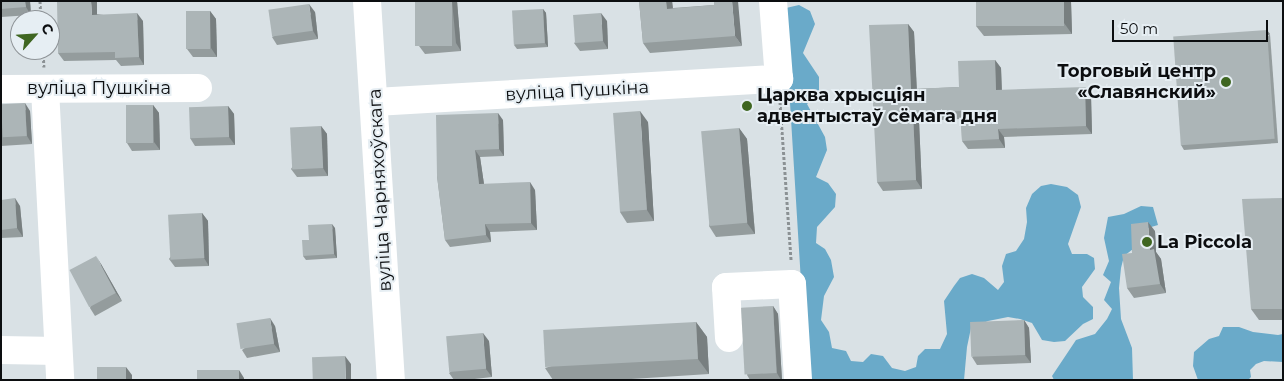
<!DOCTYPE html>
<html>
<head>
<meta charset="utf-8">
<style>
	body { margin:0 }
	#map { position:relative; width:1284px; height:381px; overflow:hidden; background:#d9e1e5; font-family:Montserrat,sans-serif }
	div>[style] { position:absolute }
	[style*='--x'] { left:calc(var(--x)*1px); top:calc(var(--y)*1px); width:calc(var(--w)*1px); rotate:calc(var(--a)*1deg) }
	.forest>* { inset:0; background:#6aaac9 }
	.path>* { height:3px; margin-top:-1.5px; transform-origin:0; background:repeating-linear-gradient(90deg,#8b9194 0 2.5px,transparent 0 5px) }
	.minor>* { height:28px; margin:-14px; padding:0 14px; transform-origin:14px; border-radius:14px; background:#fff }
	.wall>* { inset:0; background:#949c9d }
	.shaded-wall>* { inset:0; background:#787f80; transform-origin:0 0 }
	.building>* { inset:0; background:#acb5b7; transform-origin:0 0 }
	.dots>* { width:14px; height:14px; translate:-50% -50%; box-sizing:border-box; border:2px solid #e6eef3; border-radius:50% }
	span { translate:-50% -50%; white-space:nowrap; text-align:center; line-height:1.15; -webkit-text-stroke:4px #e6eef3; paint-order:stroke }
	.poi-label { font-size:18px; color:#0c0e10; font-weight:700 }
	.right { translate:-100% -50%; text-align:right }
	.left { translate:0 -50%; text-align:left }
	.street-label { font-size:18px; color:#0c0e10 }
	.frame { position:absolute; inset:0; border:2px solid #0c0e10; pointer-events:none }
	.north { position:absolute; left:10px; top:10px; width:50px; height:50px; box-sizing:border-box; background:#e6eef3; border:1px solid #8f9498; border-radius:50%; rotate:64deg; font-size:14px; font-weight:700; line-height:20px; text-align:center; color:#0c0e10 }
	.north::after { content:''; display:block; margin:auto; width:18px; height:22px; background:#3f6621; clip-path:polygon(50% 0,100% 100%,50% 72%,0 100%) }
	.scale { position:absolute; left:1112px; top:20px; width:156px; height:22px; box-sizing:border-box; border:2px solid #0c0e10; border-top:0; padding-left:6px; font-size:15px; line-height:18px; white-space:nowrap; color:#0c0e10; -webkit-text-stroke:4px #e6eef3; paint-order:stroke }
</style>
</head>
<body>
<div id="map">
	<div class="forest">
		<div style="clip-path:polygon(799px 5px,810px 11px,815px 24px,803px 53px,819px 77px,819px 92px,807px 104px,825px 137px,827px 150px,816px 177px,828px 183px,836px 194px,835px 207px,817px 227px,816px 243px,825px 249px,831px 260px,834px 277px,824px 296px,821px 320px,829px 332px,832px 348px,846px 351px,851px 361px,863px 362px,871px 354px,883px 356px,892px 368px,905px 371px,916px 367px,918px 356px,925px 349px,940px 349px,947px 334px,944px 301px,954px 286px,960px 278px,972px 274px,984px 278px,998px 290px,1004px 282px,1002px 266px,1006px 254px,1016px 251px,1024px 239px,1027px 222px,1026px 208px,1032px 194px,1041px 186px,1051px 184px,1067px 187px,1078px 195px,1081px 207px,1068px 244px,1072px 254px,1087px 254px,1094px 258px,1095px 269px,1082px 287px,1083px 297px,1093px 307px,1093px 319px,1083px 324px,1065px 341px,1054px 342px,1042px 340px,1032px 323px,1020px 319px,1008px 317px,988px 321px,971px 328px,967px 347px,964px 380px,807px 380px,785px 21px,786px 8px)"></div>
		<div style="clip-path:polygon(1141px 206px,1153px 207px,1158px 225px,1134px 232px,1133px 249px,1124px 256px,1121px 268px,1119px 288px,1121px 319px,1132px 348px,1133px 380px,1054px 380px,1052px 376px,1076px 340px,1095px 334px,1107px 319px,1112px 309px,1104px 300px,1111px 282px,1103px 275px,1109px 261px,1104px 238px,1108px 217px,1124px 214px)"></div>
		<div style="clip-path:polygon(1223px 327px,1239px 327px,1253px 332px,1278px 335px,1283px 334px,1283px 362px,1264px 361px,1256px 364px,1250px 370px,1251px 377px,1248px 380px,1198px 380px,1193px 366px,1194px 352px,1209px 339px,1219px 336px)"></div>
	</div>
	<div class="path">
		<div style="--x:40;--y:1;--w:19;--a:87"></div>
		<div style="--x:43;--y:50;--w:17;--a:87"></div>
		<div style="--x:780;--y:102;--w:159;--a:86"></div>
	</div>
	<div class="minor">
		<div style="--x:367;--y:1;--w:380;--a:86.4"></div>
		<div style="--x:1;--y:89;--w:197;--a:-0.3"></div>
		<div style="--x:45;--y:89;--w:291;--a:87"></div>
		<div style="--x:375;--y:102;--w:405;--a:-3.3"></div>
		<div style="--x:779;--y:79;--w:78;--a:-94.4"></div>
		<div style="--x:729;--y:338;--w:51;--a:-93.4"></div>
		<div style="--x:726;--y:287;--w:66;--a:-2.6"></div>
		<div style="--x:792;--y:284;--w:96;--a:86.4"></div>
		<div style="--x:1;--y:350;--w:57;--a:1"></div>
	</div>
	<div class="wall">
		<div style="clip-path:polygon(1px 1px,30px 1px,31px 15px,1px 17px)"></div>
		<div style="clip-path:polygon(415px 1px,457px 1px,461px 51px,425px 54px,419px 46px)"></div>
		<div style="clip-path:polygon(639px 1px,672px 1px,673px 8px,714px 5px,742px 46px,650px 53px,643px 43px)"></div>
		<div style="clip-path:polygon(1071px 1px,1072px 34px,984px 36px,976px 26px)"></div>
		<div style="clip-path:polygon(543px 9px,546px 13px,548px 47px,517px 49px,514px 45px)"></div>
		<div style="clip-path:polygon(210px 11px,216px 19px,217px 57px,193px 57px,187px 49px)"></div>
		<div style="clip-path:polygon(315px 12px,318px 39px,277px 45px,272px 37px)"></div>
		<div style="clip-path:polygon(97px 14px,143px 21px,144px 65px,121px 66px,116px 60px,64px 61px,58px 53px)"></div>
		<div style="clip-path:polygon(607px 21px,608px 49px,580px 51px,574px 43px)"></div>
		<div style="clip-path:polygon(908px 24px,914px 32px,917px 89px,959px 87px,995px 60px,1001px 68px,1002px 90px,1091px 96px,1092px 134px,1004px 137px,1005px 148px,968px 149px,962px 141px,961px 119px,919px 121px,922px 189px,883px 191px,877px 182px)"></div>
		<div style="clip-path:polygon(1270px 34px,1278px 143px,1184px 150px,1181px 145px)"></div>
		<div style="clip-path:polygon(1px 105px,30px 111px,32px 144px,1px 146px)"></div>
		<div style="clip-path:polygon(153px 105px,159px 113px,160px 150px,132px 151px,127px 143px)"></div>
		<div style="clip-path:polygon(228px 106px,234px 114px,235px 145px,195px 146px,190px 138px)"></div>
		<div style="clip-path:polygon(503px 120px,504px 156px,480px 157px,484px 184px,535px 190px,537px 230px,490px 232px,491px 242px,450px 247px,445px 240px,437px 176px)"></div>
		<div style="clip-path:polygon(648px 122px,654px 221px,627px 223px,620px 212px)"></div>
		<div style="clip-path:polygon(321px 126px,327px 134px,328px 176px,297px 177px,291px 169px)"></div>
		<div style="clip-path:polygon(739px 128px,747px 139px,755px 234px,716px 237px,709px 226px)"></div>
		<div style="clip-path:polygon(1283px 198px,1283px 320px,1259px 320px,1251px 309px)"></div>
		<div style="clip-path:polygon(1px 200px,20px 206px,23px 237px,1px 238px)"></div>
		<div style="clip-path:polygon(202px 213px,208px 221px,209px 266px,175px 267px,169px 259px)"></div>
		<div style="clip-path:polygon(335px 228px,337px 258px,306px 260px,303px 256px,309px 240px)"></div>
		<div style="clip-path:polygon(1155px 231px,1156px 252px,1161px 259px,1166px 293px,1134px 298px,1127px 288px,1132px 253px)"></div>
		<div style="clip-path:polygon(101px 264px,122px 301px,95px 316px,90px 308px)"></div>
		<div style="clip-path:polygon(773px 306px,778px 314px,782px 380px,750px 380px,747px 375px)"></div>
		<div style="clip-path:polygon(1024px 320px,1029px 328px,1031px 363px,977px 365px,972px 357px)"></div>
		<div style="clip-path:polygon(696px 322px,707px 337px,709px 374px,616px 380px,553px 380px,545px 368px)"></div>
		<div style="clip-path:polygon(275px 326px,280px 352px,247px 358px,242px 350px)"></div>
		<div style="clip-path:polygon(489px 341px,492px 377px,466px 380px,454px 380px,449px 373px)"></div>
	</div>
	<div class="shaded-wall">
		<div style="clip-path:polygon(25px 1px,30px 1px,31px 15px,26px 7px)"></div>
		<div style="clip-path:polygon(91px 1px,97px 1px,97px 23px,92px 15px)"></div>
		<div style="clip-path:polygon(452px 1px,457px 1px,461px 51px,456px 43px)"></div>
		<div style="clip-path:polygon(666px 1px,672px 1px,674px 19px,667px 9px)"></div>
		<div style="clip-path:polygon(732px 1px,738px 1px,742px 46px,735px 36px)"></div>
		<div style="clip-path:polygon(1064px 1px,1071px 1px,1072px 34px,1064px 23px)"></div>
		<div style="clip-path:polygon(309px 4px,315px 12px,318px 39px,313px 31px)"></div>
		<div style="clip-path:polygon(543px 9px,546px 13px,548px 47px,545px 43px)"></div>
		<div style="clip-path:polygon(210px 11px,216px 19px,217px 57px,211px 48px)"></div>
		<div style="clip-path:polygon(137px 13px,143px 21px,144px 65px,139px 57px)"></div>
		<div style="clip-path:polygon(601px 13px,607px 21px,608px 49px,603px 41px)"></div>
		<div style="clip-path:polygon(908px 24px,914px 32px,917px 97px,911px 89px)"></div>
		<div style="left:1267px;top:30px;width:5px;height:109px;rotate:53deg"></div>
		<div style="clip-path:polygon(995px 60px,1001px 68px,1002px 99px,996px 90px)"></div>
		<div style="clip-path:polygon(1085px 87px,1091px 96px,1092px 134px,1086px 126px)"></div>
		<div style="clip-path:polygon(25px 103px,30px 111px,32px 144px,27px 136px)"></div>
		<div style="clip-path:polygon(153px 105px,159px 113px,160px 150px,154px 142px)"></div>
		<div style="clip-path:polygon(228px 106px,234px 114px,235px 145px,229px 137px)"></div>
		<div style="clip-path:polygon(640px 111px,648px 122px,654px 221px,647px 210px)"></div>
		<div style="clip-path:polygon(498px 113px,503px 120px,504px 156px,499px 149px)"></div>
		<div style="clip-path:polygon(913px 113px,919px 121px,922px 189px,916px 180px)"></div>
		<div style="clip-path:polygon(321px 126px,327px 134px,328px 176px,323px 168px)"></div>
		<div style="clip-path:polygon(739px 128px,747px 139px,755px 234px,747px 223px)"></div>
		<div style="clip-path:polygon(998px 129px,1004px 137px,1005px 148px,999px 139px)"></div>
		<div style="clip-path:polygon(475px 150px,480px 157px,485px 191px,479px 184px)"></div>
		<div style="clip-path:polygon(530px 182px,535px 190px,537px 230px,531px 223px)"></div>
		<div style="clip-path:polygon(15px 198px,20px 206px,23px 237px,17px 228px)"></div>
		<div style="clip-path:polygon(202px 213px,208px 221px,209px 266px,204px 258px)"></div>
		<div style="clip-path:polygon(1148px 222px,1155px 231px,1156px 252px,1161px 259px,1166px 293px,1160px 284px,1150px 250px)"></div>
		<div style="clip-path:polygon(332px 224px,335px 228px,337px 258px,334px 254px)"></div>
		<div style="clip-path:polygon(485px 224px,490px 232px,491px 242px,486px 235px)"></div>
		<div style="clip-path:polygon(96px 256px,101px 264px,122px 301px,116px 293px)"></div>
		<div style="clip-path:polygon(773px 306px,778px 314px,782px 380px,781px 380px,777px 373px)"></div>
		<div style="clip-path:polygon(270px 318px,275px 326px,280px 352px,274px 344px)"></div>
		<div style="clip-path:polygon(1024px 320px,1029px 328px,1031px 363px,1025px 355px)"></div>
		<div style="clip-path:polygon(696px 322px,707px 337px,709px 374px,698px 359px)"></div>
		<div style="clip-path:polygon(483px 333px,489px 341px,492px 377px,486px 369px)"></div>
		<div style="clip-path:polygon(345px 356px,351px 364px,351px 380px,346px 380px)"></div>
		<div style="clip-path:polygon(126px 367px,132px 375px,132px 380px,126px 380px)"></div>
		<div style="clip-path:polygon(239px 370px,244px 378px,244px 380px,239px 380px)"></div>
	</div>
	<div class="building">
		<div style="clip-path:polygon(1px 1px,25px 1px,26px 7px,1px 9px)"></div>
		<div style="clip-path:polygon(57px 1px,91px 1px,92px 15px,137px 13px,139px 57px,115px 58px,115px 52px,58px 53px)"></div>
		<div style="left:415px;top:1px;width:37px;height:45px"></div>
		<div style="clip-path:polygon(639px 1px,666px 1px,667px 9px,714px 5px,714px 1px,732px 1px,735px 36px,643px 43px)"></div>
		<div style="left:976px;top:1px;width:88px;height:25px"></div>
		<div style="left:309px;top:4px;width:27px;height:41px;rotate:82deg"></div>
		<div style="left:543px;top:9px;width:34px;height:31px;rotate:87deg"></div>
		<div style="left:186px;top:11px;width:24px;height:38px"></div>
		<div style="left:601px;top:13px;width:28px;height:28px;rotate:86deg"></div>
		<div style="clip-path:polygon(908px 24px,911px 89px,959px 87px,958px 61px,995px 60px,996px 90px,1085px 87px,1086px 126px,998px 129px,999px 139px,962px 141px,961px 111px,913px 113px,916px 180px,877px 182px,869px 25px)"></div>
		<div style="left:1267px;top:30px;width:109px;height:94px;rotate:86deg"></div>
		<div style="left:25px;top:103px;width:33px;height:24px;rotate:87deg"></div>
		<div style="left:126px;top:105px;width:27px;height:38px"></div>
		<div style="left:228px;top:106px;width:31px;height:39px;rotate:88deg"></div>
		<div style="left:640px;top:111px;width:99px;height:27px;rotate:86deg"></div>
		<div style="clip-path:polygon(498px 113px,499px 149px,475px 150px,479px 184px,530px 182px,531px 223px,485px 224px,486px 235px,445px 240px,437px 176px,436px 115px)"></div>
		<div style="left:321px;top:126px;width:42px;height:31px;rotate:87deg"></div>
		<div style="left:739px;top:128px;width:95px;height:38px;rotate:85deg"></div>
		<div style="clip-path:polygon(15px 198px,17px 228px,1px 230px,1px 200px)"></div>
		<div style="clip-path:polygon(1283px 198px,1283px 309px,1251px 309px,1242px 199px)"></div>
		<div style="left:202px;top:213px;width:45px;height:34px;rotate:87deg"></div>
		<div style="clip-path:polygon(1148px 222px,1150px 250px,1154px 249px,1160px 284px,1127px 288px,1122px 254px,1132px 253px,1131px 224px)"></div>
		<div style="clip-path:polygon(332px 224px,334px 254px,303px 256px,302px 240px,309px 240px,308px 225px)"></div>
		<div style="left:96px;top:256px;width:42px;height:30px;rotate:62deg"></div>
		<div style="left:773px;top:306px;width:67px;height:32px;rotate:87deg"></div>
		<div style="left:270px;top:318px;width:26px;height:34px;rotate:81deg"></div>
		<div style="left:1024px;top:320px;width:35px;height:54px;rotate:88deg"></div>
		<div style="left:696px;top:322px;width:37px;height:153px;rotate:87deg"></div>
		<div style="left:483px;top:333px;width:36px;height:37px;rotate:85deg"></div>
		<div style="left:345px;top:356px;width:24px;height:33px;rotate:88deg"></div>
		<div style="left:126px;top:367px;width:13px;height:29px;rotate:90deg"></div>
		<div style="left:239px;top:370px;width:10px;height:42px;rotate:90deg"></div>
	</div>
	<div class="dots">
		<div style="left:1226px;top:82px;background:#3f6621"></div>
		<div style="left:747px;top:106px;background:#3f6621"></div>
		<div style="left:1147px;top:242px;background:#3f6621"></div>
	</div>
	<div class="poi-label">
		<span class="right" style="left:1216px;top:82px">Торговый центр<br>«Славянский»</span>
		<span class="left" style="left:757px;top:106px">Царква хрысціян<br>адвентыстаў сёмага дня</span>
		<span class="left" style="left:1157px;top:242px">La Piccola</span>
	</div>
	<div class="street-label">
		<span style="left:99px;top:88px">вуліца Пушкіна</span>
		<span style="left:577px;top:91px;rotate:-3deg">вуліца Пушкіна</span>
		<span style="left:380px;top:190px;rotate:-93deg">вуліца Чарняхоўскага</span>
	</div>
	<div class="frame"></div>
	<div class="north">С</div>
	<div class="scale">50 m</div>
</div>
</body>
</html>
